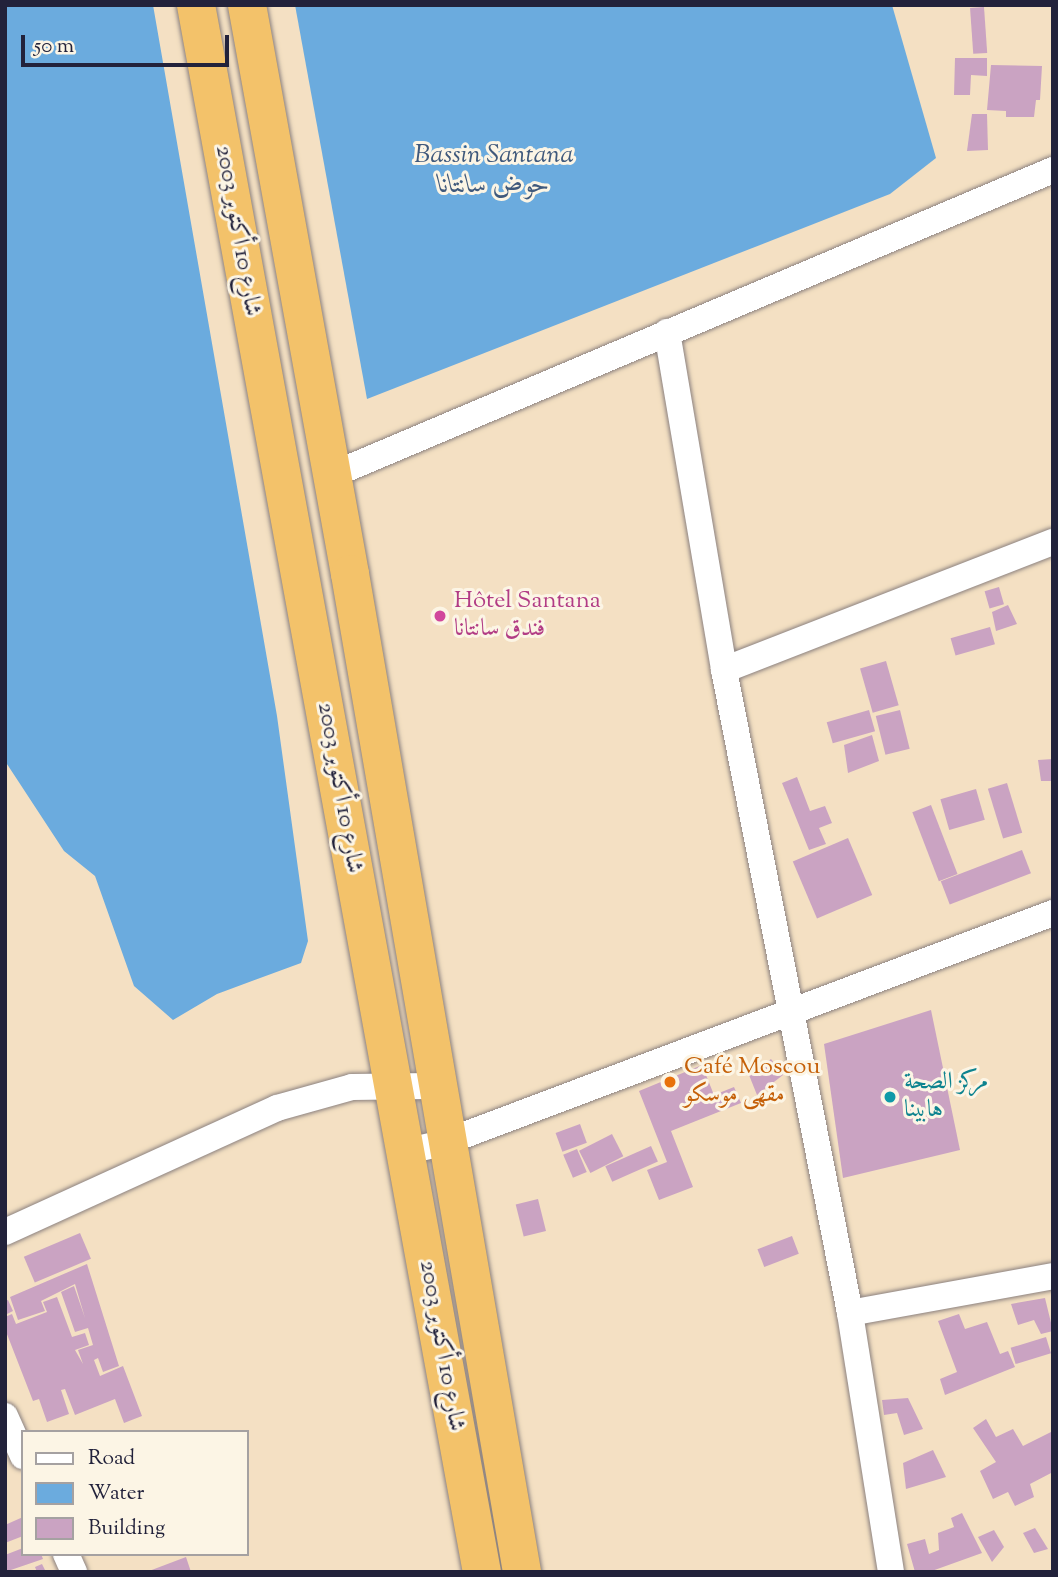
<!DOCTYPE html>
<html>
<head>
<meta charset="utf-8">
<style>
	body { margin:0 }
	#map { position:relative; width:1058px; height:1577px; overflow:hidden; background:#f4e0c3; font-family:"Sorts Mill Goudy",Amiri,serif }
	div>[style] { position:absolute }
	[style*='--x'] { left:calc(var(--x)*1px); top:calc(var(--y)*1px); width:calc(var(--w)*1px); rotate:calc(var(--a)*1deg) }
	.water>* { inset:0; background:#6babde }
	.building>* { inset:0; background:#caa3c2; transform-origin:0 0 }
	.roads { filter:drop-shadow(0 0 2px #8b817f) drop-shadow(0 0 2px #8b817f) }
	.street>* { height:26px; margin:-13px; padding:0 13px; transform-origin:13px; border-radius:13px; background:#fff }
	.highway>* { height:38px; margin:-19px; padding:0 19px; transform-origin:19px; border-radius:19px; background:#f3c26a }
	.dots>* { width:19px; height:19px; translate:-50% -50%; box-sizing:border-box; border:4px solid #fcf5e5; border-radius:50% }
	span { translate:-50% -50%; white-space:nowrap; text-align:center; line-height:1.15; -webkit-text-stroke:6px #fcf5e5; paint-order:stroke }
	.street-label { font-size:24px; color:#22223b }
	.hotel-label { font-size:24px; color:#b23c85 }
	.left { translate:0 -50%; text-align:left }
	.food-label { font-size:24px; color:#c56008 }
	.culture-label { font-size:24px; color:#0d838f }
	.water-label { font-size:26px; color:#3f597c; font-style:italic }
	.frame { position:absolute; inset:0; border:7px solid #22223b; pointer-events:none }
	.legend { position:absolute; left:21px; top:1430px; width:228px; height:126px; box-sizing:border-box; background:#fcf5e5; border:2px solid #a5a1a1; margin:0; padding:9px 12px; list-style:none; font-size:21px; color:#22223b }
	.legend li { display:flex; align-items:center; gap:14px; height:35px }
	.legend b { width:35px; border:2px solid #a5a1a1 }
	.scale { position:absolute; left:21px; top:35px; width:208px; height:32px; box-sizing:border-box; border:4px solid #22223b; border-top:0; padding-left:9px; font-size:21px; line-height:24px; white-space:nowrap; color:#22223b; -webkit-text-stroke:5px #fcf5e5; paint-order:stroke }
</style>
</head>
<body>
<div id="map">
	<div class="water">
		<div style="clip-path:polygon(5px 5px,153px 5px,277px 716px,308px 941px,301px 963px,217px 994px,173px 1020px,134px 986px,95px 876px,64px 851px,5px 761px)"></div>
		<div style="clip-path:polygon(295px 5px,892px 5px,936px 158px,890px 194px,367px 399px)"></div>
	</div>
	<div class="building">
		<div style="left:984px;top:7px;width:46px;height:14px;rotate:86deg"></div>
		<div style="clip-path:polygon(955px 58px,987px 58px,987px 76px,971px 75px,970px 95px,954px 95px)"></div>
		<div style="clip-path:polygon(991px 65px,1042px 66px,1040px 100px,1036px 100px,1034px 117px,1006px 117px,1006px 111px,987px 110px)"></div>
		<div style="clip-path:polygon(972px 114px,987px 114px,988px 150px,967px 151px)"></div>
		<div style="left:999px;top:587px;width:18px;height:15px;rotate:74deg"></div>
		<div style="clip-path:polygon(1008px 605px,1017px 624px,996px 631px,992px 612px)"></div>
		<div style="left:990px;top:627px;width:18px;height:41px;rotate:74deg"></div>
		<div style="left:886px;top:661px;width:46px;height:27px;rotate:74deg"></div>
		<div style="left:869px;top:710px;width:22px;height:44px;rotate:74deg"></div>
		<div style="left:900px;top:710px;width:40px;height:25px;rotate:76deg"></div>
		<div style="clip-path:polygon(872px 735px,879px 761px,848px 773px,844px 745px)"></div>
		<div style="clip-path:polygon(1053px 759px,1053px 781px,1041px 781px,1038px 760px)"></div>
		<div style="clip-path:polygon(797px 777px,810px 811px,825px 806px,832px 823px,819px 828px,826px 844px,809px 850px,782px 783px)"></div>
		<div style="left:1007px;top:783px;width:52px;height:20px;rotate:73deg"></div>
		<div style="left:976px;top:789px;width:32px;height:37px;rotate:74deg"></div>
		<div style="left:931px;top:805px;width:74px;height:20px;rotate:69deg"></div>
		<div style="left:848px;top:838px;width:62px;height:60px;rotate:67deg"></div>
		<div style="left:1022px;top:850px;width:25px;height:87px;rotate:69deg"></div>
		<div style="clip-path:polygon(931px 1010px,960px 1150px,843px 1178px,824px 1044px)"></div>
		<div style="clip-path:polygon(771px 1059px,783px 1075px,757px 1095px,749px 1075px)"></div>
		<div style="clip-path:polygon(702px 1065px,714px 1095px,734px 1087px,741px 1103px,671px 1131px,693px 1187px,659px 1200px,647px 1170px,667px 1162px,639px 1091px)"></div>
		<div style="left:580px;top:1124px;width:20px;height:26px;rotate:70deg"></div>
		<div style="left:612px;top:1134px;width:25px;height:37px;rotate:63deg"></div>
		<div style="left:651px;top:1146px;width:17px;height:50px;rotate:66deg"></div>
		<div style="left:577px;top:1149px;width:25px;height:15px;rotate:67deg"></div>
		<div style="left:538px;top:1199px;width:33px;height:23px;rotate:76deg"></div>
		<div style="left:80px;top:1233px;width:28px;height:61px;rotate:67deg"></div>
		<div style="left:792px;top:1236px;width:19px;height:37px;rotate:69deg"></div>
		<div style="clip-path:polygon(87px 1264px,119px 1366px,103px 1372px,98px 1358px,94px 1360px,100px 1376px,123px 1366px,142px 1416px,124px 1423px,115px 1399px,75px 1415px,65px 1389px,61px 1390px,69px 1414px,47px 1422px,39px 1399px,33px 1401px,5px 1329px,5px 1317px,12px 1314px,16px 1324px,47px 1312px,43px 1302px,57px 1297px,72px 1337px,85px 1333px,89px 1345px,75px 1350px,83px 1364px,78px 1350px,93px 1345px,88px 1328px,75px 1332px,61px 1292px,74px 1286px,85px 1318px,75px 1284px,41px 1301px,45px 1311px,18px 1320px,10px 1297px)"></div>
		<div style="clip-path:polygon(1045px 1298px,1053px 1331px,1041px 1334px,1034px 1320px,1018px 1325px,1011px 1304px)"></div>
		<div style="clip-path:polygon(8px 1300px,13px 1311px,5px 1315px,5px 1301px)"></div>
		<div style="clip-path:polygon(959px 1314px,965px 1329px,987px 1322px,1000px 1354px,1008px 1351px,1015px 1367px,945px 1395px,940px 1379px,957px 1372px,938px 1321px)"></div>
		<div style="left:1046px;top:1337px;width:17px;height:37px;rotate:73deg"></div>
		<div style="clip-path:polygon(908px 1398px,923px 1429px,904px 1435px,897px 1413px,884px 1415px,882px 1400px)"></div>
		<div style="clip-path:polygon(986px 1419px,996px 1437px,1013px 1429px,1023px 1446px,1053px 1431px,1053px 1472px,1030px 1484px,1034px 1497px,1015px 1506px,1008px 1492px,993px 1499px,980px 1471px,996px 1462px,973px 1428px)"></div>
		<div style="clip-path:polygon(933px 1450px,946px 1477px,906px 1489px,903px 1463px)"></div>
		<div style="clip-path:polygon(962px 1513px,982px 1553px,929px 1572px,915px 1572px,907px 1544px,925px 1539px,929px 1554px,939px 1550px,938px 1533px,954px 1527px,951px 1518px)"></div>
		<div style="clip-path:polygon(23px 1517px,23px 1536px,5px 1543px,5px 1525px)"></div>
		<div style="clip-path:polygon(1035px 1528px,1048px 1549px,1034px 1553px,1023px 1533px)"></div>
		<div style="clip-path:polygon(994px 1530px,1004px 1547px,992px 1562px,978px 1537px)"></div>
		<div style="clip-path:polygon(23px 1548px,23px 1554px,41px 1554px,43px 1559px,5px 1572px,5px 1555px)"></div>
		<div style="clip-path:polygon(186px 1557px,191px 1572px,149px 1572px,149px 1571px)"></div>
		<div style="clip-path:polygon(42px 1564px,45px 1570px,37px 1572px,35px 1567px)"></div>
	</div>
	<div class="roads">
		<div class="street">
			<div style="--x:667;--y:332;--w:343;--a:80.4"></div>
			<div style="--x:724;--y:670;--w:353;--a:-21.3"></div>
			<div style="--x:332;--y:475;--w:783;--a:-22.93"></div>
			<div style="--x:724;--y:670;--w:655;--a:78.91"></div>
			<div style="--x:850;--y:1313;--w:262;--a:81"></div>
			<div style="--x:408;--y:1151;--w:39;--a:-13"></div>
			<div style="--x:446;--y:1142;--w:649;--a:-20.67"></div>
			<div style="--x:5;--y:1232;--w:299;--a:-24.5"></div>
			<div style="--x:277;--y:1108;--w:78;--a:-15.6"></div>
			<div style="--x:352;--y:1087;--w:84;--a:-0.7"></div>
			<div style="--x:850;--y:1313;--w:206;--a:-10.3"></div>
			<div style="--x:5;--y:1416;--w:44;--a:65.8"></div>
			<div style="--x:66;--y:1554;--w:20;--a:66"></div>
		</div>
		<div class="highway">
			<div style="--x:196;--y:5;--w:1593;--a:79.66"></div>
			<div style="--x:247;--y:5;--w:578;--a:79.74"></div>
			<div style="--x:350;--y:574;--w:1013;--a:80.22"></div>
		</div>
	</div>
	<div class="dots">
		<div style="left:440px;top:616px;background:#d1479c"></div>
		<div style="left:670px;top:1082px;background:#e8710a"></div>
		<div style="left:890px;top:1097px;background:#0f9aa8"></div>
	</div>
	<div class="street-label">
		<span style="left:237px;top:231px;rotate:80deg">شارع 10 أكتوبر 2003</span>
		<span style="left:339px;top:788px;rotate:80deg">شارع 10 أكتوبر 2003</span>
		<span style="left:441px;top:1346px;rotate:80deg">شارع 10 أكتوبر 2003</span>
	</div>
	<div class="hotel-label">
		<span class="left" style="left:454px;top:616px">Hôtel Santana<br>فندق سانتانا</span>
	</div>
	<div class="food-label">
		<span class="left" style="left:684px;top:1082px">Café Moscou<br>مقهى موسكو</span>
	</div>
	<div class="culture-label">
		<span class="left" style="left:904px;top:1097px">مركز الصحة<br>هابينا</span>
	</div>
	<div class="water-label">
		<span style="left:494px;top:171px">Bassin Santana<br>حوض سانتانا</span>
	</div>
	<div class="frame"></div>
	<ul class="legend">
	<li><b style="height:9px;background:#fff"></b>Road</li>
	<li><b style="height:19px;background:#6babde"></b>Water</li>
	<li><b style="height:19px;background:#caa3c2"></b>Building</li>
	</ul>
	<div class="scale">50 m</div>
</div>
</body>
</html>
